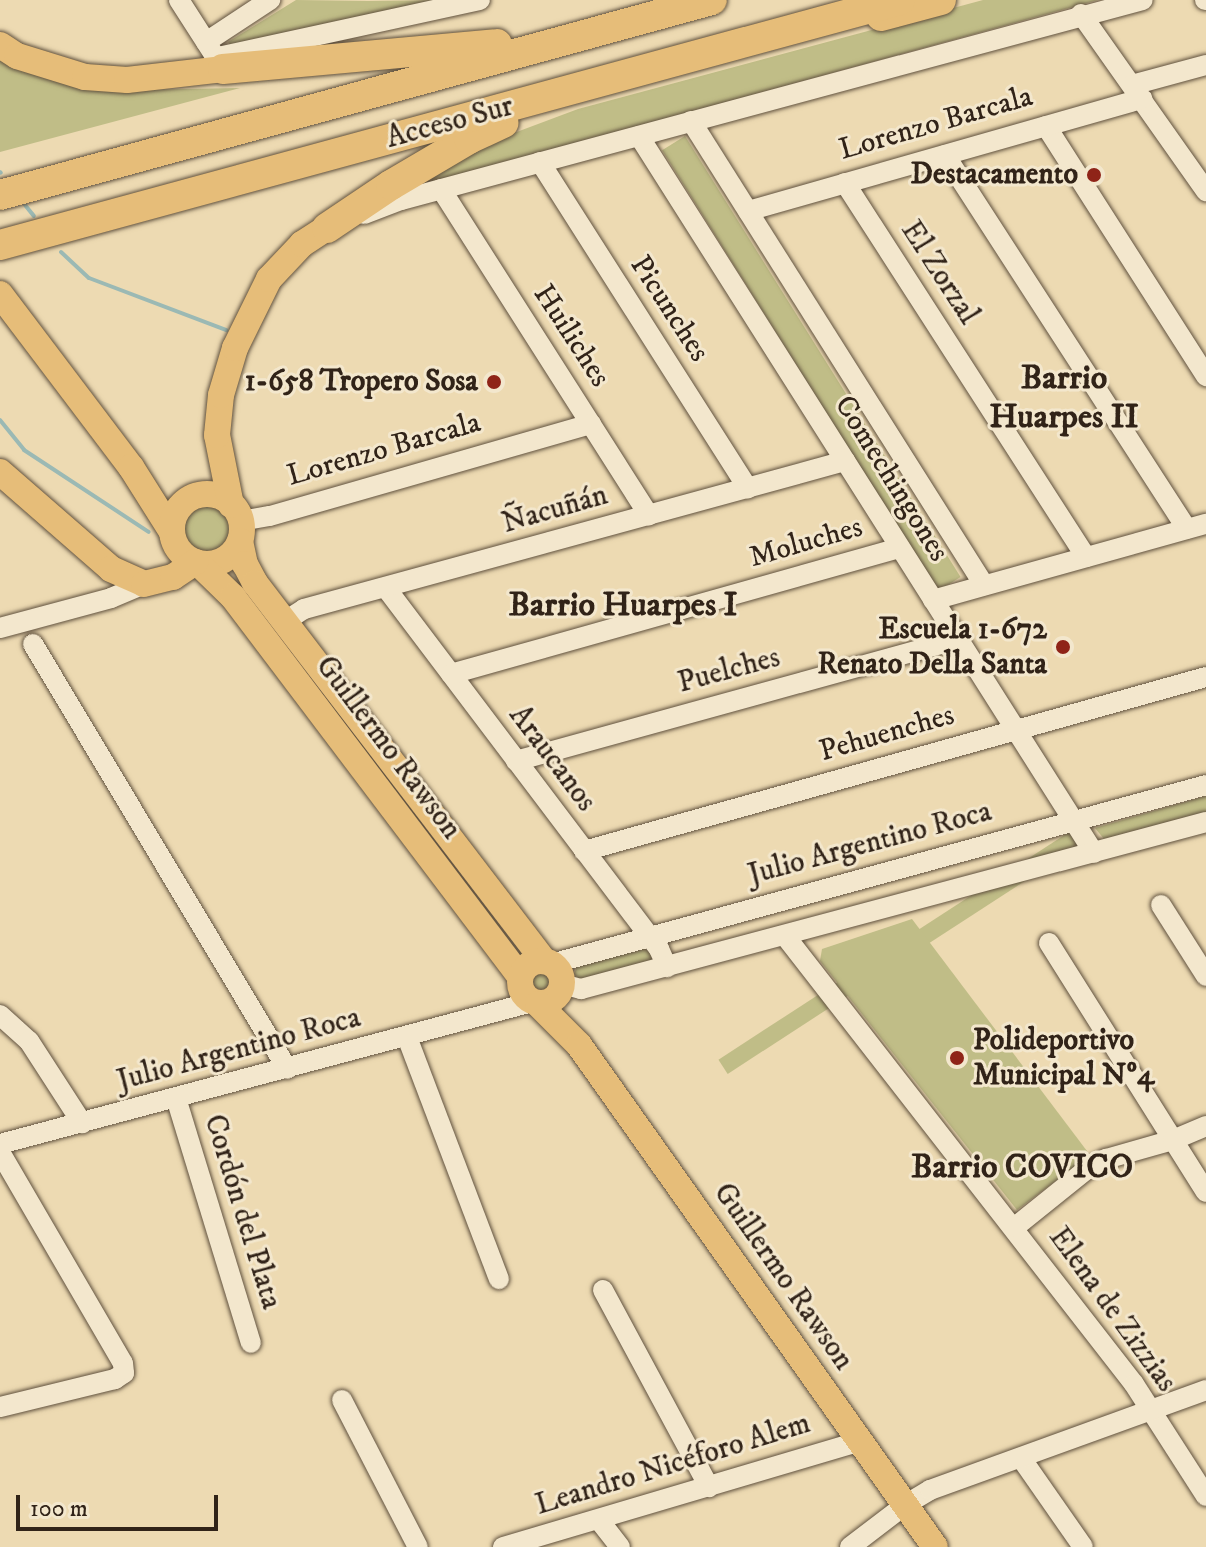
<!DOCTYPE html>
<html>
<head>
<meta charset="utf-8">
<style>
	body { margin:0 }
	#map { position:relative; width:1206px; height:1547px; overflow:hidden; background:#eddab2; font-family:"IM FELL DW Pica",serif }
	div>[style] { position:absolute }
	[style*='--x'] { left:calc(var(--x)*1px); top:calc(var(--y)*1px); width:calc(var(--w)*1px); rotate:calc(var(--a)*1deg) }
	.green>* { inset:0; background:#c0bd87; transform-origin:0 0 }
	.round { border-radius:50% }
	.stream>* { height:4px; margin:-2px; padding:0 2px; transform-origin:2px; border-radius:2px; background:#9bb9b4 }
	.roads { filter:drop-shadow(0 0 2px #60513e) drop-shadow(0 0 2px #60513e) }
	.minor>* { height:20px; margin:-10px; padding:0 10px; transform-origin:10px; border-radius:10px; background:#f3e7cd }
	.major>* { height:26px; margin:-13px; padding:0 13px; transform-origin:13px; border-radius:13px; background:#e6bd79 }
	.major>.ring { margin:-13px; padding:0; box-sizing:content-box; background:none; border:26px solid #e6bd79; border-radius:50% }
	.highway>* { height:30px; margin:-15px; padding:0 15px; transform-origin:15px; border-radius:15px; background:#e6bd79 }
	.dots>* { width:22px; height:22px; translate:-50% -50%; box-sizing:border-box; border:4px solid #f3e7cd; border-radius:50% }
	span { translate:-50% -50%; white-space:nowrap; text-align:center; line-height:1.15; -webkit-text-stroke:6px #f3e7cd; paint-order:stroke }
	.street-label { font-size:30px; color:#312318 }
	.poi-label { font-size:30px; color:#312318; font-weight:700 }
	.right { translate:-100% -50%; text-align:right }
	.left { translate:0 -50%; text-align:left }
	.quarter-label { font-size:34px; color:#312318; font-weight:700 }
	.scale { position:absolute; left:16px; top:1495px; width:202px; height:36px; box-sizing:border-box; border:4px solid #312318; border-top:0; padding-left:10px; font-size:24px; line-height:28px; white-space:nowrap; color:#312318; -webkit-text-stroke:6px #f3e7cd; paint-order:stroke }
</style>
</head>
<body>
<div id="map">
	<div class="green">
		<div style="clip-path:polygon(296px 0,368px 1px,445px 0,232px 47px,228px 42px)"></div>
		<div style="clip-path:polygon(983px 0,1098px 0,391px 194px,482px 145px,578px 109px)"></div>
		<div style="clip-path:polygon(0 57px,130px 90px,240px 88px,0 152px)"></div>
		<div style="left:685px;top:136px;width:520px;height:27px;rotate:58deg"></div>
		<div class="round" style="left:180px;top:503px;width:54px;height:54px"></div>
		<div style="clip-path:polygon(1206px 796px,1206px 812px,1104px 839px,1095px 828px)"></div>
		<div style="left:1069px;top:832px;width:17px;height:418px;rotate:57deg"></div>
		<div style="clip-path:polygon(912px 919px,1090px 1155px,1017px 1210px,820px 961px,822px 949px)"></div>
		<div style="clip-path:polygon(646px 947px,655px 959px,583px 983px,574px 974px,577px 966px)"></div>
		<div class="round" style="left:526px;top:968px;width:30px;height:30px"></div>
	</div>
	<div class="stream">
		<div style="--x:0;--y:172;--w:1;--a:45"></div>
		<div style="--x:25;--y:205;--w:14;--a:51"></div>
		<div style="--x:61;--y:252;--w:38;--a:43"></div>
		<div style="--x:89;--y:278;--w:147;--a:20.8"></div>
		<div style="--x:0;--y:420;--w:38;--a:51"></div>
		<div style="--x:24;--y:450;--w:149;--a:33.3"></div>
	</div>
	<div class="roads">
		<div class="minor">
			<div style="--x:179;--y:0;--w:80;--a:57.3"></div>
			<div style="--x:1205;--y:0;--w:1;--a:0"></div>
			<div style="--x:1081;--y:14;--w:217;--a:54.8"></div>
			<div style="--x:206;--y:42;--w:77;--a:-33.3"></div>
			<div style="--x:218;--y:57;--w:268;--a:-12.3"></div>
			<div style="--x:1132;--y:85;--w:77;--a:-15.1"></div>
			<div style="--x:691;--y:121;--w:549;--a:57.73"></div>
			<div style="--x:1046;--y:126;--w:297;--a:57.4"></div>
			<div style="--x:639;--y:136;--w:849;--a:57.6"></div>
			<div style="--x:945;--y:155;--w:445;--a:57.1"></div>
			<div style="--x:540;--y:162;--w:387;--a:57.5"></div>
			<div style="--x:845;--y:183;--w:445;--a:57.2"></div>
			<div style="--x:441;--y:189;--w:387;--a:57.5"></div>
			<div style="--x:748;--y:211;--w:410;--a:-15.9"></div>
			<div style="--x:364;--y:214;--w:40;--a:-21"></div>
			<div style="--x:401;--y:200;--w:768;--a:-15.09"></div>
			<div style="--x:241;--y:521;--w:29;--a:-10"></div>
			<div style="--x:270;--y:516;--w:334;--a:-16"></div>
			<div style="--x:386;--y:588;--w:453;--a:52.9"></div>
			<div style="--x:659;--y:949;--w:20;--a:66"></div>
			<div style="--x:933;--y:600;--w:283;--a:-15.6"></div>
			<div style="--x:284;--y:622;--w:24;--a:-33"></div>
			<div style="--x:304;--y:609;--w:561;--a:-15.3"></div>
			<div style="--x:0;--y:628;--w:115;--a:-15.1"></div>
			<div style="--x:111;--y:598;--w:36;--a:-23"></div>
			<div style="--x:33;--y:644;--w:495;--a:59.1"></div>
			<div style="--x:451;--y:674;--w:466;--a:-15.7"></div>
			<div style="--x:516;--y:761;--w:459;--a:-15.4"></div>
			<div style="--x:584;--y:851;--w:646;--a:-15.63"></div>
			<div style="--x:1161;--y:905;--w:84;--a:57.6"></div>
			<div style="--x:786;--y:937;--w:566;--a:52.1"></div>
			<div style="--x:1134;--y:1384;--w:133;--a:57.3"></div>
			<div style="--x:1049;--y:943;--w:294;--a:57.8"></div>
			<div style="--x:551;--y:964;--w:679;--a:-15.28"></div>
			<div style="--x:562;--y:984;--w:20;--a:15"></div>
			<div style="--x:581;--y:989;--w:647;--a:-14.96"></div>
			<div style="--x:0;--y:1015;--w:39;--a:42"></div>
			<div style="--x:29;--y:1041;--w:98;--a:57.1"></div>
			<div style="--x:407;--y:1037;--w:259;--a:69.2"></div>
			<div style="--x:176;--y:1098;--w:256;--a:73"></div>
			<div style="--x:0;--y:1144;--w:551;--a:-14.94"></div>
			<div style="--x:0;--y:1152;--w:244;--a:59.8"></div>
			<div style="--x:123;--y:1363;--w:10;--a:84"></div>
			<div style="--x:124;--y:1373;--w:11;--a:146"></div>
			<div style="--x:115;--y:1379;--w:118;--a:166.3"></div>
			<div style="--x:1015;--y:1227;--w:91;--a:-38.8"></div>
			<div style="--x:1086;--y:1170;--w:23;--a:-29"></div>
			<div style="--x:1106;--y:1159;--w:70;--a:-15.8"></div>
			<div style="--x:1173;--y:1140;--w:36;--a:-23"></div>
			<div style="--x:603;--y:1290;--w:224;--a:61.7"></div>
			<div style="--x:342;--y:1400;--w:165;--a:62.7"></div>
			<div style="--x:1021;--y:1458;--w:108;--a:55.1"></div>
			<div style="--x:599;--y:1520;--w:34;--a:52"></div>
			<div style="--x:503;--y:1547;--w:372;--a:-16.5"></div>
			<div style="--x:850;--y:1547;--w:69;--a:-37.4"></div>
			<div style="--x:905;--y:1505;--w:29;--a:-31"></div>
			<div style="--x:930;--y:1490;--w:294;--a:-19.9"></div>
		</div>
		<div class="major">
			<div style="--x:0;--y:45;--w:20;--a:33"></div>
			<div style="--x:17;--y:56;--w:71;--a:17.2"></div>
			<div style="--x:85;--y:77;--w:42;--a:4.1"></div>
			<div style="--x:127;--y:80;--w:97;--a:-6.5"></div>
			<div style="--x:0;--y:294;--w:217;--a:52.9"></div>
			<div style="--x:131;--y:467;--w:77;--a:57.8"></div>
			<div style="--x:0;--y:472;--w:147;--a:41.1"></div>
			<div style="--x:111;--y:569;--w:36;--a:24"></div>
			<div class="ring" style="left:172px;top:494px;width:44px;height:44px"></div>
			<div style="--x:231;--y:505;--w:71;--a:-101.3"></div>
			<div style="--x:217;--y:435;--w:40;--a:-84.3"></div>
			<div style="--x:221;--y:395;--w:49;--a:-73.4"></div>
			<div style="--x:235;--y:348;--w:77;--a:-63.8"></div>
			<div style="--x:269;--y:279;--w:48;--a:-46.7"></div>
			<div style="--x:302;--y:244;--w:30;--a:-33"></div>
			<div style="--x:240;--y:541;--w:24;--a:78"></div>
			<div style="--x:245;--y:564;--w:21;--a:62"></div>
			<div style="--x:255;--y:583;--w:476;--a:52.6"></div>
			<div style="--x:198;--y:563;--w:49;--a:44.2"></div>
			<div style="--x:233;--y:597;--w:475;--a:52.9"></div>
			<div style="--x:144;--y:584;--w:30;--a:-14"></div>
			<div style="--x:173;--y:577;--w:27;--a:-34"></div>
			<div class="ring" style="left:520px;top:961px;width:16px;height:16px"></div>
			<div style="--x:538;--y:1004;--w:58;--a:45"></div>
			<div style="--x:579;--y:1045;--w:615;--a:54.66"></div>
		</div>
		<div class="highway">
			<div style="--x:881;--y:16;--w:62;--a:-14.9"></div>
			<div style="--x:223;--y:69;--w:275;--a:-5.2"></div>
			<div style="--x:0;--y:195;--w:738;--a:-15.32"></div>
			<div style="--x:327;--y:228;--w:77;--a:-33.9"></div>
			<div style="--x:391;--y:185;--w:91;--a:-30.5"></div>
			<div style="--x:469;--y:139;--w:38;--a:-25"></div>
			<div style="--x:0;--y:245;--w:933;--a:-15.23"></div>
		</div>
	</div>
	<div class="dots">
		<div style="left:1094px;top:175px;background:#8f2418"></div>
		<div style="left:494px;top:382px;background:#8f2418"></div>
		<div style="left:1063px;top:647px;background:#8f2418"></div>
		<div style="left:957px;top:1058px;background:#8f2418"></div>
	</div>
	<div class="street-label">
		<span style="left:450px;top:123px;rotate:-15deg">Acceso Sur</span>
		<span style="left:936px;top:124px;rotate:-16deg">Lorenzo Barcala</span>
		<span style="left:939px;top:273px;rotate:57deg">El Zorzal</span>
		<span style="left:669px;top:309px;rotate:57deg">Picunches</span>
		<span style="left:571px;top:336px;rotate:57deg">Huiliches</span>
		<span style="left:384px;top:450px;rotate:-16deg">Lorenzo Barcala</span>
		<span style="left:891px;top:479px;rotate:58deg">Comechingones</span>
		<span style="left:555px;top:510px;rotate:-16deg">Ñacuñán</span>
		<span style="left:806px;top:543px;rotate:-16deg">Moluches</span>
		<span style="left:729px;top:671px;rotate:-15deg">Puelches</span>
		<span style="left:887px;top:734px;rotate:-16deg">Pehuenches</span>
		<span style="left:388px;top:748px;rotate:53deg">Guillermo Rawson</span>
		<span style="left:552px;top:759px;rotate:53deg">Araucanos</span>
		<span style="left:870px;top:844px;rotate:-15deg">Julio Argentino Roca</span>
		<span style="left:239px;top:1050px;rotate:-15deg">Julio Argentino Roca</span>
		<span style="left:242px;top:1212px;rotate:73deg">Cordón del Plata</span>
		<span style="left:783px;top:1277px;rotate:55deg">Guillermo Rawson</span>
		<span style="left:1112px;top:1310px;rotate:54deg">Elena de Zizzias</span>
		<span style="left:673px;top:1465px;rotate:-17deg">Leandro Nicéforo Alem</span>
	</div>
	<div class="poi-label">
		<span class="right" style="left:1078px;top:175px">Destacamento</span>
		<span class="right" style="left:478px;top:382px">1-658 Tropero Sosa</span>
		<span class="right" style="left:1047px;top:647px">Escuela 1-672<br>Renato Della Santa</span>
		<span class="left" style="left:973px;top:1058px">Polideportivo<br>Municipal Nº4</span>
	</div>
	<div class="quarter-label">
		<span style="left:1064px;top:398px">Barrio<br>Huarpes II</span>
		<span style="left:623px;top:606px">Barrio Huarpes I</span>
		<span style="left:1022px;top:1168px">Barrio COVICO</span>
	</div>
	<div class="scale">100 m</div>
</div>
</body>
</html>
